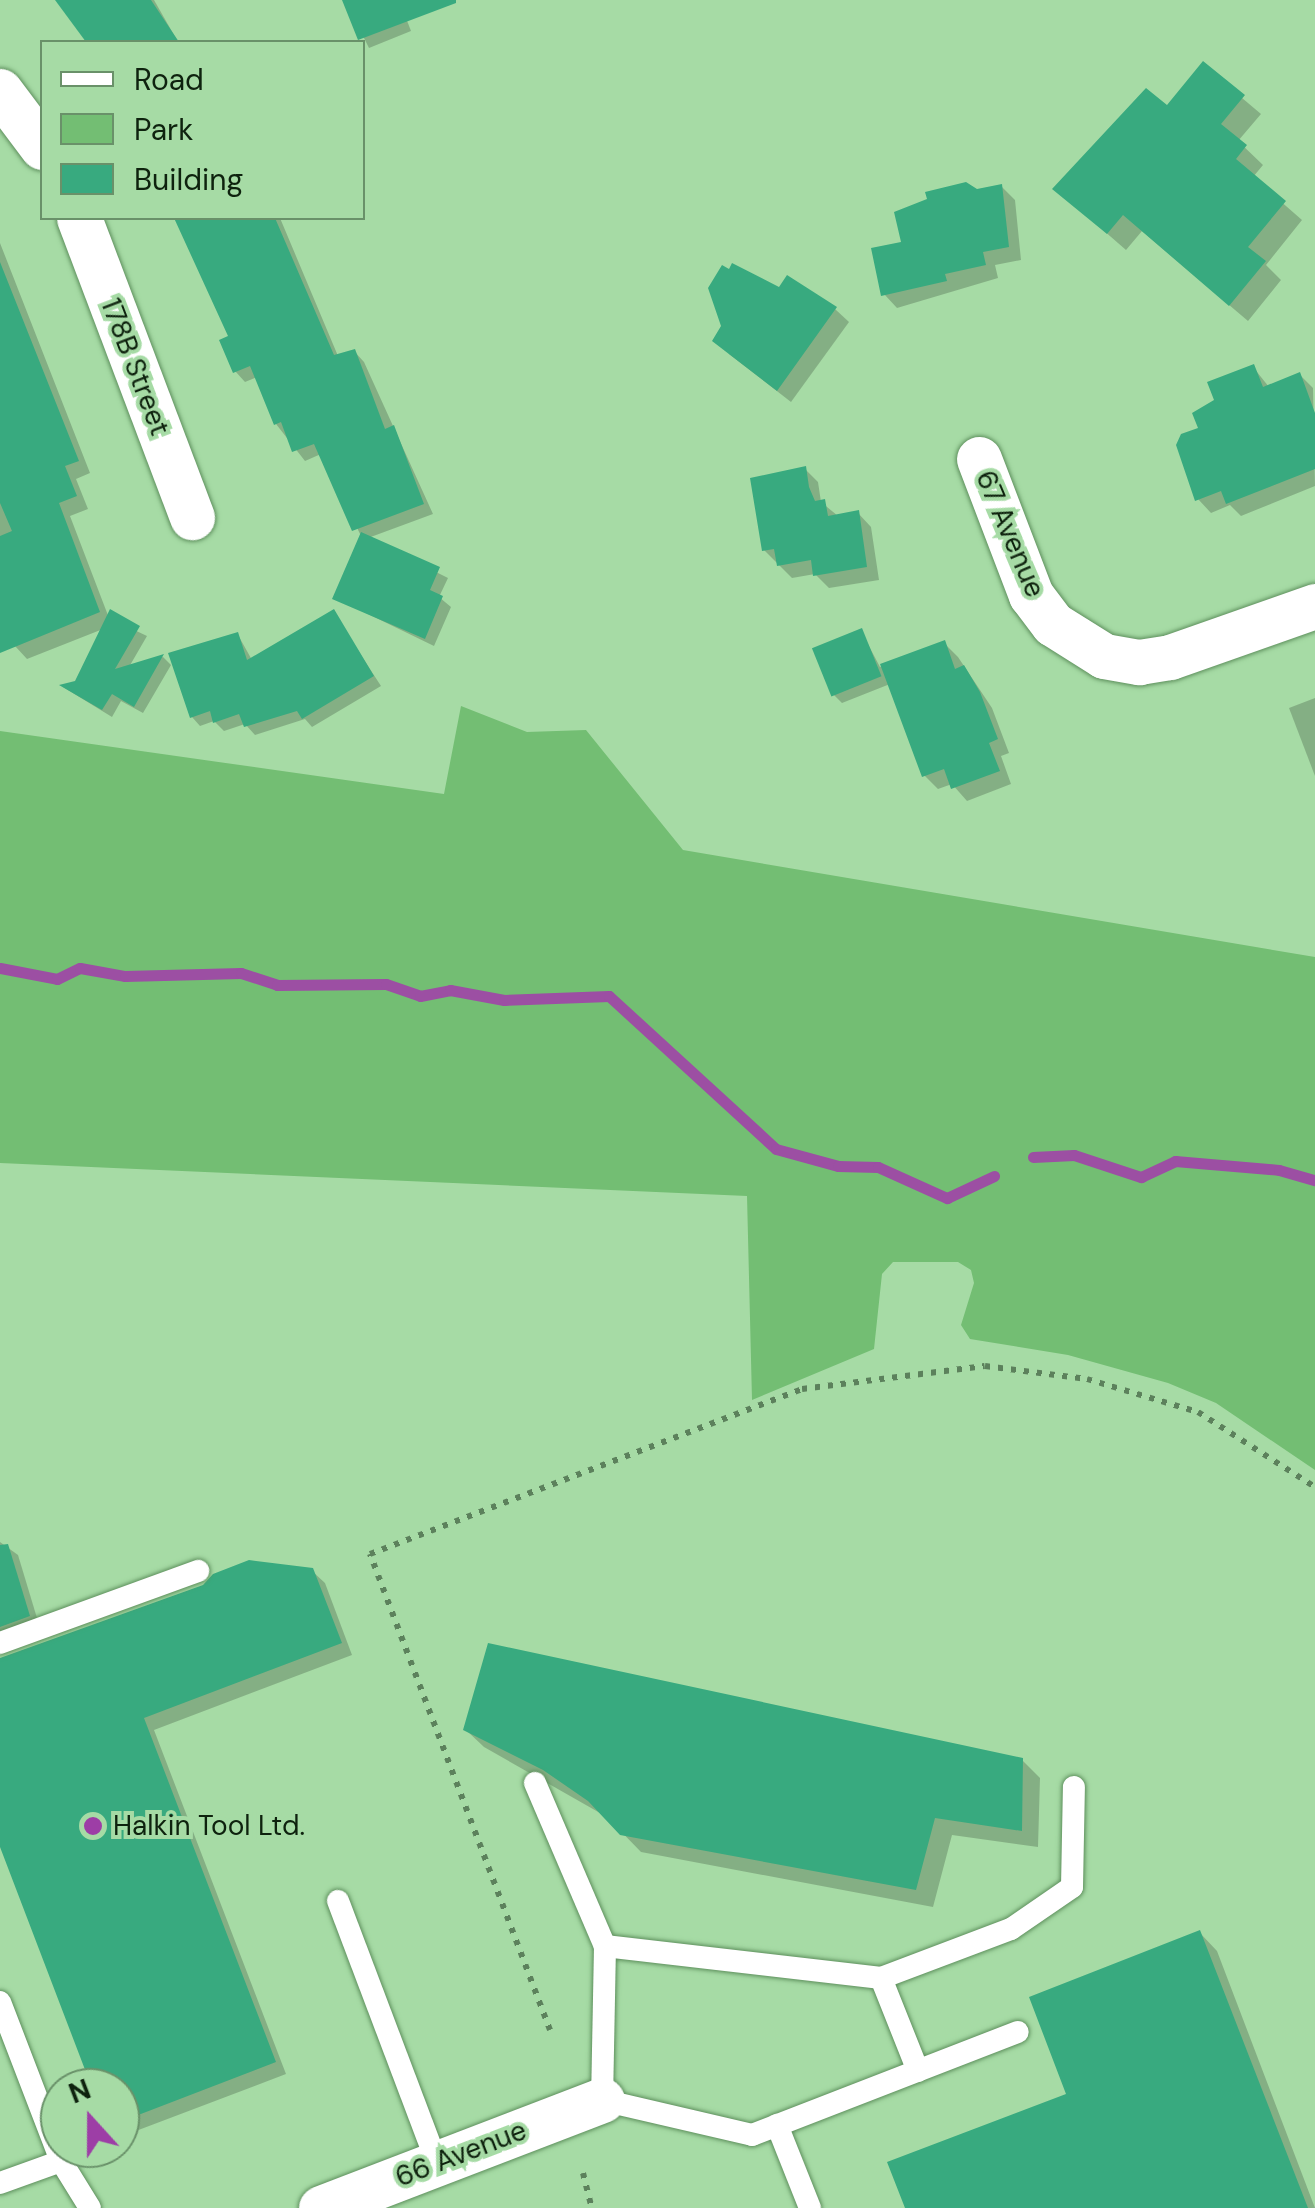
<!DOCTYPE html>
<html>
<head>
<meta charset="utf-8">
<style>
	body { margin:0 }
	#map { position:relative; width:1315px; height:2208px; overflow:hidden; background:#a6dba5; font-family:"DM Sans",sans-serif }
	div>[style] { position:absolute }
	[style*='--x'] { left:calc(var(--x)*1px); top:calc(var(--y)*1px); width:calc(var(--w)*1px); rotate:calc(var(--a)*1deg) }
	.green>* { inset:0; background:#73be73 }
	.shadow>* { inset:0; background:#0003 }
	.stream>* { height:11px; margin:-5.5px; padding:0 5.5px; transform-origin:5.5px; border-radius:5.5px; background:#9c4fa3 }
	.building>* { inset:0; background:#38aa7f; transform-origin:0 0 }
	.path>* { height:6px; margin-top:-3px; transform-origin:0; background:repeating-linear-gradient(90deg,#5c815c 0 5px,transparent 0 13px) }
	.roads { filter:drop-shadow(0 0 2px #5e905d) drop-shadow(0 0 2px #5e905d) }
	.lane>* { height:22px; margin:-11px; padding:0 11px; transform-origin:11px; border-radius:11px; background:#fff }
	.street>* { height:45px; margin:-22.5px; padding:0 22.5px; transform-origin:22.5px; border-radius:22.5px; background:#fff }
	.dots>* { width:28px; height:28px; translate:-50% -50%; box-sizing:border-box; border:5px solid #a6dba5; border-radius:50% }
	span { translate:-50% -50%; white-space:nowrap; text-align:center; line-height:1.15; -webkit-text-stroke:8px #a6dba5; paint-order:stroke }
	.street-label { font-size:28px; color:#0e220e }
	.poi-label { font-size:28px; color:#0e220e }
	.left { translate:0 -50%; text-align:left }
	.legend { position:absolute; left:40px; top:40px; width:325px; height:180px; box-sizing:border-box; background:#a6dba5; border:2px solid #699169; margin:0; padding:12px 18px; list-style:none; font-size:30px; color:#0e220e }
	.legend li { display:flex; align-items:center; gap:20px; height:50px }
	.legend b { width:50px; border:2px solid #699169 }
	.north { position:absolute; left:40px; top:2068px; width:100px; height:100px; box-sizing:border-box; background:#a6dba5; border:2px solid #699169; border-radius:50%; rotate:339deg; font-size:28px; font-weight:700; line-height:40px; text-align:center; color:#0e220e }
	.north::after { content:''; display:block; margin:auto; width:35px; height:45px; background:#9d3ea6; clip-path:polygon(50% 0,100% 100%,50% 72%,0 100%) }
</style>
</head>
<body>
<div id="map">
	<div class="green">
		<div style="clip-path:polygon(461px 706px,527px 732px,586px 730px,683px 850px,1315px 957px,1315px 1470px,1216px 1403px,1168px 1383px,1068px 1355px,970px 1339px,961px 1325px,974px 1283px,971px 1270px,958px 1262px,893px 1262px,882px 1274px,874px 1349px,752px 1400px,747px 1196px,0 1163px,0 731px,444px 794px)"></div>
	</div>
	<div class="shadow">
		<div style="clip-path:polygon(58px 0,154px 0,178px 42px,87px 42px)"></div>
		<div style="clip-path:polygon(345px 0,399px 0,411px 31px,369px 48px)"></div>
		<div style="clip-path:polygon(1203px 65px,1261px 114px,1238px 141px,1263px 165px,1253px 177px,1302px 220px,1266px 265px,1281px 280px,1248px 321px,1142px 231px,1126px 250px,1056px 189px,1167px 108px)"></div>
		<div style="clip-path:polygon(1001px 186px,1015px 200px,1021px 260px,995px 265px,998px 278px,897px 308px,884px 294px,976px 192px)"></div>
		<div style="clip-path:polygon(195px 218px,280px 218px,338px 356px,354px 351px,364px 362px,433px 514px,368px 538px,448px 578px,439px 597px,451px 607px,434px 646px,335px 598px,362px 538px,321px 454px,305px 461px,276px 424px,257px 377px,245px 382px,235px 371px,231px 337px,179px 224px)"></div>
		<div style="clip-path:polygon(0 243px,90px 473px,76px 479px,88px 509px,70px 516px,109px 618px,147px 636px,129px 667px,163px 657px,171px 665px,143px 713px,121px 701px,112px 717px,63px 687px,77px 683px,103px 629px,27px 659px,15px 646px,0 608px)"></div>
		<div style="clip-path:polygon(779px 291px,835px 309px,849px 322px,791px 402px,729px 354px,724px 326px)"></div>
		<div style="clip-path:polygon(1253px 367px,1269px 387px,1300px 375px,1313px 388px,1315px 486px,1241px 516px,1230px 505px,1211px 513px,1198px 499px,1201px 430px,1217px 401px)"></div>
		<div style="clip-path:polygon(805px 469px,818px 482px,821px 502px,838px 516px,858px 513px,871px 527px,879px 580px,829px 588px,815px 574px,792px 578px,764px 550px)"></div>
		<div style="clip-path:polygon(333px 612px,381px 686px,312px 727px,305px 719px,255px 735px,245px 724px,224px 731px,214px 721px,200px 726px,192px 717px,238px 635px,252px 660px)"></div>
		<div style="clip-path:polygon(861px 631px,880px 667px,944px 643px,958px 657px,992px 708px,1009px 753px,1001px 756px,1011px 784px,967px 801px,952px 784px,938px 789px,924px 775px,890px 684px,842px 703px,833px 694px)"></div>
		<div style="clip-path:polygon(1315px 698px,1315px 776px,1289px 708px)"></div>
		<div style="clip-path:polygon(0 1542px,18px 1555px,40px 1628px,0 1645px)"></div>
		<div style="clip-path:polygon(312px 1571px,325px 1583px,352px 1655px,154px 1730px,286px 2074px,120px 2137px,120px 2088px,95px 2088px,0 1840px,0 1660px)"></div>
		<div style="clip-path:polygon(466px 1730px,1022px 1760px,1040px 1778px,1038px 1847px,952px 1835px,933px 1907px,641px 1852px,607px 1817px,484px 1747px)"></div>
		<div style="clip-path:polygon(1200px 1933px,1217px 1951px,1315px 2208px,908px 2208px,1069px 2095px)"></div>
	</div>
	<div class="stream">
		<div style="--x:0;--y:968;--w:58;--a:10.9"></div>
		<div style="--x:57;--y:979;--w:25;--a:-26"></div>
		<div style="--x:80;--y:968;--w:46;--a:10.1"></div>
		<div style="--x:125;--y:976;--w:116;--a:-1.5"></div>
		<div style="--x:241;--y:973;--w:38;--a:18"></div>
		<div style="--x:277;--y:985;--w:109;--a:-0.5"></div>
		<div style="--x:386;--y:984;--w:36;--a:19"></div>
		<div style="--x:420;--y:996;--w:31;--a:-11"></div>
		<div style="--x:450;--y:990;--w:55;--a:10.5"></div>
		<div style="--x:504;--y:1000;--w:105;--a:-2.2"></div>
		<div style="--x:609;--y:996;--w:226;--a:42.5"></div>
		<div style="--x:776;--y:1149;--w:64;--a:15.3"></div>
		<div style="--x:838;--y:1166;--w:40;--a:1.4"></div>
		<div style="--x:878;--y:1167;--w:76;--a:24.2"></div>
		<div style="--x:947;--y:1198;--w:52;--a:-25.1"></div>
		<div style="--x:1033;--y:1157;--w:41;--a:-2.8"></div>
		<div style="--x:1074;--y:1155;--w:71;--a:18.2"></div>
		<div style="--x:1141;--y:1177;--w:38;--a:-25"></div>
		<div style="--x:1175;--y:1161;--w:104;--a:4.9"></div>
		<div style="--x:1279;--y:1170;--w:37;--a:16"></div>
	</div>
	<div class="building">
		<div style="clip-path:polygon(55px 0,151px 0,179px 42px,86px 42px)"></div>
		<div style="clip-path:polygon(342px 0,456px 0,456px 3px,358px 40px)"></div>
		<div style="clip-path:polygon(1203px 61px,1245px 95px,1221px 124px,1247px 145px,1236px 159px,1286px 201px,1248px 247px,1266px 261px,1229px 306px,1123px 215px,1107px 234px,1052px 189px,1146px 88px,1167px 105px)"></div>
		<div style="clip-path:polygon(966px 182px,977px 189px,1002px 184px,1009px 247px,983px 252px,986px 265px,945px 274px,947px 281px,881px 296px,871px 248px,901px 242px,894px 212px,927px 199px,925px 192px)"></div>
		<div style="clip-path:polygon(174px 218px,275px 218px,334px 355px,355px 349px,385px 429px,394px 425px,424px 504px,352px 531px,314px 444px,292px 452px,281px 422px,274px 425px,250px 366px,233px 373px,219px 340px,228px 336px)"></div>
		<div style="clip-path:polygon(0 262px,79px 461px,65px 466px,77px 496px,59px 503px,100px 612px,0 653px,0 536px,12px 531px,0 503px)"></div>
		<div style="clip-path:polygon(732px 263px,779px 287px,787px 275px,837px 307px,777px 391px,712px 341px,721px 326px,708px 288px,722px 265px,729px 269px)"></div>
		<div style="clip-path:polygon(1254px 364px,1263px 387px,1300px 372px,1315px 413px,1315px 469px,1226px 504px,1221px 491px,1195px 501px,1176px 445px,1181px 434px,1198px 428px,1192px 413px,1214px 400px,1207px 382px)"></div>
		<div style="clip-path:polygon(806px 466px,809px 487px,815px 501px,825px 499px,828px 516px,859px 510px,867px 567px,813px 576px,811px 560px,777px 566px,774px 549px,762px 551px,750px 478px)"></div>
		<div style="clip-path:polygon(361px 532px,440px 567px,430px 590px,443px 596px,425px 639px,332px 599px)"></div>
		<div style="clip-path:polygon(110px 609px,140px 626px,115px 669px,164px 654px,134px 707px,112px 694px,102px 710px,59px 685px,75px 681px)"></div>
		<div style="clip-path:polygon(334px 609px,374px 676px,302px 719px,297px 711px,244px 727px,239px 714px,213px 723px,210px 711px,190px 718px,168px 653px,238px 632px,247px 660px)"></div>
		<div style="left:862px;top:628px;width:52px;height:54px;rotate:68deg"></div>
		<div style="clip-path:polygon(945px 640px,955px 669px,964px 665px,980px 692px,998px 739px,989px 743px,1000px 771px,951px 789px,944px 769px,922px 777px,880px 664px)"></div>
		<div style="clip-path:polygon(8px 1544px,30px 1616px,0 1627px,0 1545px)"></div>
		<div style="clip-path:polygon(249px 1560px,313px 1568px,342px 1643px,144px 1718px,276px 2062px,120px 2122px,120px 2088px,92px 2088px,0 1847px,0 1658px,203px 1585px,213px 1574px)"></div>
		<div style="clip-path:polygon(488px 1643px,1023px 1758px,1022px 1831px,935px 1818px,916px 1890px,620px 1835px,588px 1801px,543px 1770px,463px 1730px)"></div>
		<div style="clip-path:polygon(1200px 1930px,1308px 2208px,905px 2208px,887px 2162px,1066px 2094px,1029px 1997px)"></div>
	</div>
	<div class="path">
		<div style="--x:550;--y:2030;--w:509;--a:-110.71"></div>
		<div style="--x:370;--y:1554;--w:462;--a:-20.9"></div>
		<div style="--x:802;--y:1389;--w:184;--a:-7.2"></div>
		<div style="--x:985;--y:1366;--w:103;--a:7.3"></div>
		<div style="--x:1087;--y:1379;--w:116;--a:16.6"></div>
		<div style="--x:1198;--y:1412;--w:139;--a:32.7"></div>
		<div style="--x:583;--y:2173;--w:36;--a:76"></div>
	</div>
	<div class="roads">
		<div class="lane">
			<div style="--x:0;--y:1643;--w:211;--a:-20"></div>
			<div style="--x:535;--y:1783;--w:177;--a:66.8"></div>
			<div style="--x:605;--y:1946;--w:154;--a:91.1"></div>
			<div style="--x:602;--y:2100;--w:154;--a:13.1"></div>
			<div style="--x:752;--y:2135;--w:285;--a:-21.2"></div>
			<div style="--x:338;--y:1901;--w:280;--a:69.3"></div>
			<div style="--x:605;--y:1946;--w:278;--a:6.6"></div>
			<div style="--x:881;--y:1978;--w:100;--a:68.3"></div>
			<div style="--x:881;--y:1978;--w:139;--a:-20.7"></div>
			<div style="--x:1011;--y:1929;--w:74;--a:-34.5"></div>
			<div style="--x:1072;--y:1887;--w:100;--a:-88.9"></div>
			<div style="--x:0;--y:2002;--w:170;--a:69"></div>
			<div style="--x:61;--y:2161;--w:55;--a:58.3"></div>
			<div style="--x:777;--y:2125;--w:89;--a:68.3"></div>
			<div style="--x:0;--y:2183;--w:65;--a:-19.8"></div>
		</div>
		<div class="street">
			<div style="--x:0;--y:91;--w:70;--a:53.1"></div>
			<div style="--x:79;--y:218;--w:320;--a:69.3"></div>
			<div style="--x:979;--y:459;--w:146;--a:69.1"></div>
			<div style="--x:1031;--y:595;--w:36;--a:53"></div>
			<div style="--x:1053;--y:624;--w:60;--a:32.1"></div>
			<div style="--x:1104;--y:656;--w:36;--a:10"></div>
			<div style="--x:1139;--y:662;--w:31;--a:-9"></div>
			<div style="--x:1170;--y:657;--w:154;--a:-19.4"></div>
			<div style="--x:321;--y:2208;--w:301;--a:-21"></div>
		</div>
	</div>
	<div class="dots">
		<div style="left:93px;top:1826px;background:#9d3ea6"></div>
	</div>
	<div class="street-label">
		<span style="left:135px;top:367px;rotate:69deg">178B Street</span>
		<span style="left:1010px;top:534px;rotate:67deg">67 Avenue</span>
		<span style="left:461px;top:2154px;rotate:-21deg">66 Avenue</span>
	</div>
	<div class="poi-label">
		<span class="left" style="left:113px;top:1826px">Halkin Tool Ltd.</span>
	</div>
	<ul class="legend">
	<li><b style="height:12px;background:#fff"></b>Road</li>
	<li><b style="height:28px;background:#73be73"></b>Park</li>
	<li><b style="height:28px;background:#38aa7f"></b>Building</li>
	</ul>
	<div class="north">N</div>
</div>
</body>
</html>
